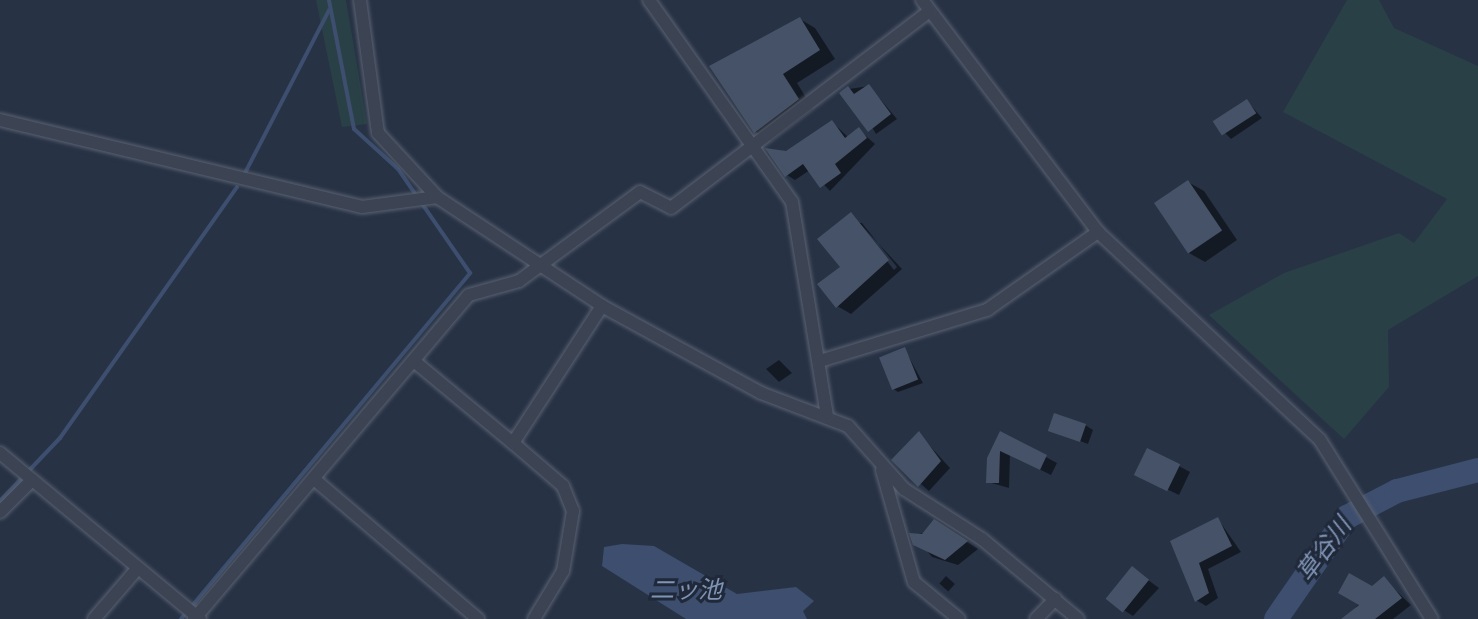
<!DOCTYPE html>
<html>
<head>
<meta charset="utf-8">
<style>
	body { margin:0 }
	#map { position:relative; width:1478px; height:619px; overflow:hidden; background:#273245; font-family:Overpass,"Noto Sans JP",sans-serif }
	div>[style] { position:absolute }
	[style*='--x'] { left:calc(var(--x)*1px); top:calc(var(--y)*1px); width:calc(var(--w)*1px); rotate:calc(var(--a)*1deg) }
	.green>* { inset:0; background:#294146 }
	.water>* { inset:0; background:#3d4e6e }
	.shadow>* { inset:0; background:#0007; transform-origin:0 0 }
	.stream>* { height:4px; margin:-2px; padding:0 2px; transform-origin:2px; border-radius:2px; background:#3d4e6e }
	.river>* { height:24px; margin:-12px; padding:0 12px; transform-origin:12px; border-radius:12px; background:#3d4e6e }
	.building>* { inset:0; background:#465267; transform-origin:0 0 }
	.roads { filter:drop-shadow(0 0 2px #5a6271) drop-shadow(0 0 2px #5a6271) }
	.street>* { height:12px; margin:-6px; padding:0 6px; transform-origin:6px; border-radius:6px; background:#3c4454 }
	span { translate:-50% -50%; white-space:nowrap; text-align:center; line-height:1.15; -webkit-text-stroke:6px #20293a; paint-order:stroke }
	.water-label { font-size:24px; color:#8094b5; font-style:italic }
</style>
</head>
<body>
<div id="map">
	<div class="green">
		<div style="clip-path:polygon(316px 0,346px 0,367px 124px,342px 127px)"></div>
		<div style="clip-path:polygon(1347px 0,1379px 0,1394px 28px,1478px 66px,1478px 276px,1388px 330px,1389px 387px,1344px 439px,1209px 315px,1284px 273px,1399px 233px,1414px 243px,1447px 199px,1283px 112px)"></div>
	</div>
	<div class="water">
		<div style="clip-path:polygon(622px 544px,654px 546px,737px 594px,796px 587px,814px 601px,803px 611px,807px 619px,686px 619px,602px 566px,604px 547px)"></div>
	</div>
	<div class="shadow">
		<div style="clip-path:polygon(800px 19px,815px 28px,835px 59px,797px 83px,813px 109px,771px 141px,756px 132px,712px 66px)"></div>
		<div style="clip-path:polygon(869px 86px,897px 119px,876px 134px,849px 89px)"></div>
		<div style="clip-path:polygon(1247px 101px,1262px 118px,1231px 139px,1215px 123px)"></div>
		<div style="clip-path:polygon(832px 122px,849px 138px,859px 130px,875px 144px,830px 191px,810px 170px,795px 180px,787px 175px,786px 153px)"></div>
		<div style="clip-path:polygon(1188px 182px,1204px 191px,1237px 240px,1205px 262px,1189px 253px)"></div>
		<div style="clip-path:polygon(evenodd,851px 214px,902px 269px,851px 314px,837px 306px,851px 214px,857px 223px,862px 223px,897px 267px,894px 270px,857px 223px)"></div>
		<div style="clip-path:polygon(905px 350px,923px 383px,898px 392px,892px 388px)"></div>
		<div style="clip-path:polygon(779px 360px,792px 373px,779px 382px,766px 369px)"></div>
		<div style="clip-path:polygon(1085px 425px,1093px 430px,1088px 444px,1051px 430px)"></div>
		<div style="clip-path:polygon(1001px 433px,1057px 463px,1051px 475px,1010px 455px,1009px 488px,988px 482px)"></div>
		<div style="clip-path:polygon(919px 434px,950px 468px,929px 491px,893px 460px)"></div>
		<div style="clip-path:polygon(1179px 466px,1190px 472px,1179px 495px,1148px 480px)"></div>
		<div style="clip-path:polygon(1218px 519px,1241px 552px,1208px 569px,1218px 598px,1206px 606px,1196px 600px,1173px 542px)"></div>
		<div style="clip-path:polygon(946px 528px,978px 549px,958px 565px,932px 557px,914px 535px)"></div>
		<div style="clip-path:polygon(1133px 569px,1159px 588px,1133px 616px,1122px 609px)"></div>
		<div style="left:946px;top:576px;width:12px;height:10px;rotate:42deg"></div>
		<div style="clip-path:polygon(1384px 579px,1411px 605px,1393px 619px,1344px 619px)"></div>
	</div>
	<div class="stream">
		<div style="--x:245;--y:173;--w:183;--a:-62.7"></div>
		<div style="--x:0;--y:501;--w:87;--a:-46.4"></div>
		<div style="--x:60;--y:438;--w:307;--a:-54.8"></div>
		<div style="--x:181;--y:619;--w:451;--a:-50.1"></div>
		<div style="--x:470;--y:273;--w:126;--a:-124.7"></div>
		<div style="--x:398;--y:169;--w:59;--a:-137.7"></div>
		<div style="--x:354;--y:129;--w:131;--a:-101"></div>
	</div>
	<div class="river">
		<div style="--x:1276;--y:619;--w:124;--a:-55.2"></div>
		<div style="--x:1347;--y:517;--w:56;--a:-27.5"></div>
		<div style="--x:1397;--y:491;--w:84;--a:-14.5"></div>
	</div>
	<div class="building">
		<div style="clip-path:polygon(800px 17px,820px 50px,783px 74px,799px 99px,754px 133px,709px 66px)"></div>
		<div style="clip-path:polygon(869px 84px,891px 114px,868px 132px,839px 93px,848px 86px,854px 94px)"></div>
		<div style="left:1247px;top:99px;width:17px;height:41px;rotate:57deg"></div>
		<div style="clip-path:polygon(832px 120px,845px 138px,859px 127px,867px 138px,835px 164px,841px 173px,820px 188px,803px 164px,785px 177px,765px 148px,786px 151px)"></div>
		<div style="left:1188px;top:180px;width:61px;height:41px;rotate:56deg"></div>
		<div style="clip-path:polygon(851px 212px,889px 260px,836px 308px,817px 284px,840px 267px,817px 239px)"></div>
		<div style="left:905px;top:347px;width:35px;height:28px;rotate:68deg"></div>
		<div style="left:1054px;top:413px;width:34px;height:19px;rotate:19deg"></div>
		<div style="clip-path:polygon(919px 431px,941px 461px,918px 487px,891px 460px)"></div>
		<div style="clip-path:polygon(1000px 431px,1047px 455px,1040px 470px,1000px 451px,999px 483px,986px 483px,987px 458px)"></div>
		<div style="left:1147px;top:448px;width:37px;height:30px;rotate:26deg"></div>
		<div style="clip-path:polygon(1218px 517px,1232px 546px,1199px 563px,1209px 593px,1195px 602px,1170px 541px)"></div>
		<div style="clip-path:polygon(934px 519px,968px 541px,945px 560px,913px 545px,909px 533px,922px 534px)"></div>
		<div style="left:1132px;top:566px;width:22px;height:42px;rotate:39deg"></div>
		<div style="clip-path:polygon(1349px 573px,1372px 586px,1384px 576px,1402px 598px,1375px 619px,1341px 619px,1359px 605px,1338px 593px)"></div>
	</div>
	<div class="roads">
		<div class="street">
			<div style="--x:360;--y:0;--w:134;--a:82.3"></div>
			<div style="--x:378;--y:133;--w:87;--a:47.3"></div>
			<div style="--x:437;--y:197;--w:198;--a:33.4"></div>
			<div style="--x:602;--y:306;--w:181;--a:28.7"></div>
			<div style="--x:761;--y:393;--w:93;--a:20.8"></div>
			<div style="--x:848;--y:426;--w:84;--a:48.4"></div>
			<div style="--x:904;--y:489;--w:93;--a:32.7"></div>
			<div style="--x:982;--y:539;--w:125;--a:39.8"></div>
			<div style="--x:649;--y:0;--w:247;--a:54.7"></div>
			<div style="--x:792;--y:202;--w:216;--a:80.7"></div>
			<div style="--x:922;--y:0;--w:291;--a:52.8"></div>
			<div style="--x:1098;--y:232;--w:304;--a:43.1"></div>
			<div style="--x:1320;--y:440;--w:211;--a:58"></div>
			<div style="--x:0;--y:120;--w:372;--a:13.5"></div>
			<div style="--x:362;--y:207;--w:76;--a:-7.6"></div>
			<div style="--x:820;--y:361;--w:175;--a:-17"></div>
			<div style="--x:987;--y:310;--w:136;--a:-35.1"></div>
			<div style="--x:415;--y:362;--w:127;--a:39.6"></div>
			<div style="--x:0;--y:453;--w:260;--a:39.7"></div>
			<div style="--x:882;--y:470;--w:116;--a:74.1"></div>
			<div style="--x:914;--y:582;--w:58;--a:39.4"></div>
			<div style="--x:314;--y:479;--w:216;--a:40.5"></div>
			<div style="--x:0;--y:512;--w:45;--a:-45"></div>
			<div style="--x:94;--y:619;--w:66;--a:-49.3"></div>
			<div style="--x:194;--y:619;--w:425;--a:-49.7"></div>
			<div style="--x:469;--y:295;--w:52;--a:-15.6"></div>
			<div style="--x:519;--y:281;--w:150;--a:-36.3"></div>
			<div style="--x:640;--y:192;--w:35;--a:27"></div>
			<div style="--x:671;--y:208;--w:325;--a:-37.3"></div>
			<div style="--x:534;--y:619;--w:56;--a:-58.9"></div>
			<div style="--x:563;--y:571;--w:61;--a:-80.5"></div>
			<div style="--x:573;--y:511;--w:27;--a:-112"></div>
			<div style="--x:563;--y:486;--w:66;--a:-139.3"></div>
			<div style="--x:513;--y:443;--w:163;--a:-57"></div>
			<div style="--x:1036;--y:619;--w:28;--a:-46"></div>
		</div>
	</div>
	<div class="water-label">
		<span style="left:1326px;top:551px;rotate:-53deg">草谷川</span>
		<span style="left:686px;top:593px">二ッ池</span>
	</div>
</div>
</body>
</html>
